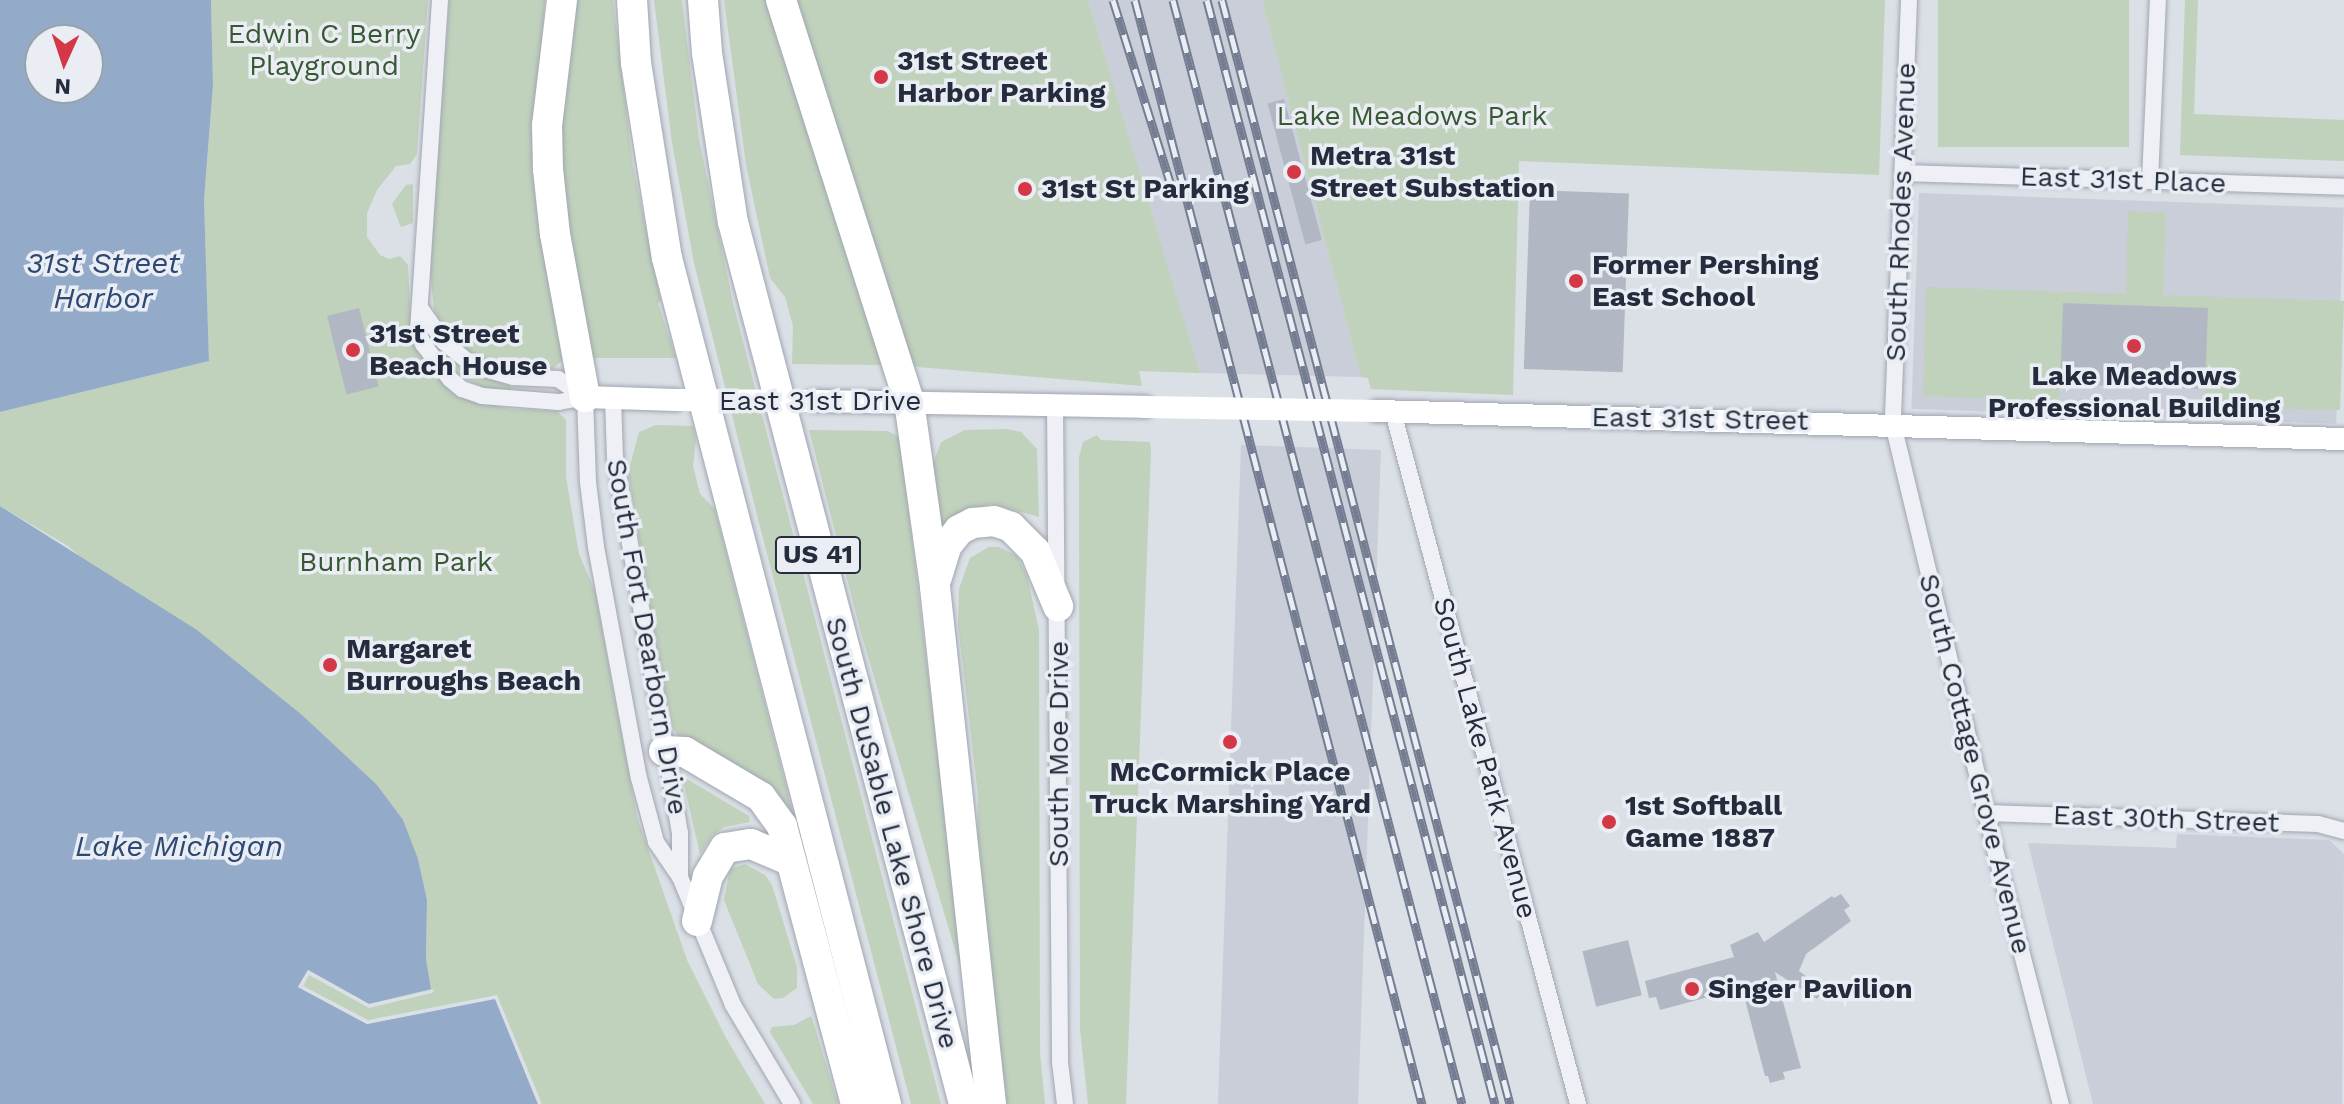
<!DOCTYPE html>
<html>
<head>
<meta charset="utf-8">
<style>
	body { margin:0 }
	#map { position:relative; width:2344px; height:1104px; overflow:hidden; background:#dbdfe6; font-family:"Work Sans",sans-serif }
	div>[style] { position:absolute }
	[style*='--x'] { left:calc(var(--x)*1px); top:calc(var(--y)*1px); width:calc(var(--w)*1px); rotate:calc(var(--a)*1deg) }
	.built>* { inset:0; background:#c9ced8; transform-origin:0 0 }
	.green>* { inset:0; background:#c0d1bc; transform-origin:0 0 }
	.water>* { inset:0; background:#93abc9 }
	.pier>* { inset:0; background:#dbdfe6 }
	.building>* { inset:0; background:#b2b8c3; transform-origin:0 0 }
	.roads { filter:drop-shadow(0 0 2px #a0a6b0) drop-shadow(0 0 2px #a0a6b0) }
	.minor>* { height:16px; margin:-8px; padding:0 8px; transform-origin:8px; border-radius:8px; background:#eef0f5 }
	.secondary>* { height:22px; margin:-11px; padding:0 11px; transform-origin:11px; border-radius:11px; background:#fff }
	.motorway>* { height:30px; margin:-15px; padding:0 15px; transform-origin:15px; border-radius:15px; background:#fff }
	.rail>* { height:9px; margin-top:-4.5px; transform-origin:0; background:repeating-linear-gradient(90deg,#eaeef4 0 18px,#747d91 0 36px); box-sizing:border-box; border-block:2px solid #747d91 }
	.secondary-bridge>* { height:22px; margin:-11px; padding:0 11px; transform-origin:11px; border-radius:11px; background:#fff }
	.dots>* { width:22px; height:22px; translate:-50% -50%; box-sizing:border-box; border:4px solid #eaeef4; border-radius:50% }
	span { translate:-50% -50%; white-space:nowrap; text-align:center; line-height:1.15; -webkit-text-stroke:7px #eaeef4; paint-order:stroke }
	.shield-label span { padding:2px 6px; background:#eaeef4; border:2px solid; border-radius:6px; -webkit-text-stroke-width:0 }
	.shield-label { font-size:26px; color:#242c3d; font-weight:700 }
	.park-label { font-size:28px; color:#375931 }
	.poi-label { font-size:28px; color:#242c3d; font-weight:700 }
	.left { translate:0 -50%; text-align:left }
	.street-label { font-size:28px; color:#242c3d }
	.water-label { font-size:30px; color:#2d4872; font-style:italic }
	.north { position:absolute; left:24px; top:24px; width:80px; height:80px; box-sizing:border-box; background:#eaeef4; border:2px solid #9ba0ab; border-radius:50%; rotate:183deg; font-size:22px; font-weight:700; line-height:32px; text-align:center; color:#242c3d }
	.north::after { content:''; display:block; margin:auto; width:28px; height:36px; background:#d43847; clip-path:polygon(50% 0,100% 100%,50% 72%,0 100%) }
</style>
</head>
<body>
<div id="map">
	<div class="built">
		<div style="clip-path:polygon(1088px 0,1262px 0,1361px 377px,1200px 373px)"></div>
		<div style="left:1919px;top:193px;width:425px;height:216px;rotate:2deg"></div>
		<div style="left:1241px;top:445px;width:140px;height:681px;rotate:2deg"></div>
		<div style="clip-path:polygon(2177px 834px,2329px 840px,2344px 854px,2342px 1104px,2093px 1104px,2028px 843px,2176px 848px)"></div>
	</div>
	<div class="green">
		<div style="clip-path:polygon(211px 0,428px 0,417px 154px,410px 164px,396px 166px,377px 190px,367px 213px,367px 237px,380px 255px,389px 259px,400px 256px,408px 265px,411px 329px,472px 400px,511px 409px,557px 411px,566px 420px,566px 477px,579px 554px,595px 591px,637px 817px,687px 960px,726px 1038px,765px 1104px,538px 1104px,495px 999px,367px 1024px,298px 987px,308px 970px,431px 989px,426px 959px,427px 900px,418px 859px,68px 546px,0 506px,0 412px,209px 361px,204px 200px,213px 85px)"></div>
		<div style="clip-path:polygon(449px 0,545px 0,532px 169px,539px 228px,564px 347px,563px 359px,550px 372px,506px 370px,473px 357px,447px 333px,434px 310px,430px 271px)"></div>
		<div style="clip-path:polygon(571px 0,613px 0,633px 166px,661px 301px,658px 303px,676px 358px,591px 358px,564px 227px,559px 108px)"></div>
		<div style="clip-path:polygon(654px 0,682px 0,699px 139px,733px 303px,941px 1104px,911px 1104px,759px 523px,694px 263px,672px 143px)"></div>
		<div style="clip-path:polygon(724px 0,768px 0,882px 365px,792px 364px,793px 326px,785px 297px,770px 278px,746px 165px)"></div>
		<div style="clip-path:polygon(791px 0,1088px 0,1200px 373px,1139px 371px,1142px 386px,918px 367px,910px 363px)"></div>
		<div style="clip-path:polygon(1262px 0,1885px 0,1879px 175px,1519px 161px,1513px 395px,1371px 389px,1368px 378px,1361px 377px)"></div>
		<div style="left:1938px;top:0;width:191px;height:147px"></div>
		<div style="clip-path:polygon(2185px 0,2198px 0,2194px 114px,2344px 120px,2344px 161px,2180px 155px)"></div>
		<div style="clip-path:polygon(413px 184px,413px 223px,401px 227px,392px 204px,406px 185px)"></div>
		<div style="clip-path:polygon(2128px 211px,2166px 213px,2163px 295px,2344px 301px,2340px 410px,2204px 406px,2207px 309px,2064px 303px,2059px 401px,1923px 396px,1926px 287px,2126px 294px)"></div>
		<div style="clip-path:polygon(427px 332px,462px 367px,510px 385px,511px 391px,486px 389px,460px 376px,449px 367px)"></div>
		<div style="clip-path:polygon(656px 425px,693px 426px,696px 440px,693px 466px,700px 494px,715px 509px,798px 833px,679px 738px,671px 725px,628px 473px,639px 432px)"></div>
		<div style="clip-path:polygon(1006px 429px,1021px 432px,1037px 449px,1039px 517px,991px 504px,965px 512px,941px 528px,931px 469px,941px 442px,965px 430px)"></div>
		<div style="clip-path:polygon(809px 430px,888px 431px,900px 438px,962px 960px,959px 963px,861px 633px)"></div>
		<div style="clip-path:polygon(1097px 435px,1101px 440px,1150px 442px,1151px 450px,1126px 1104px,1088px 1104px,1080px 1029px,1079px 457px,1083px 442px)"></div>
		<div style="clip-path:polygon(989px 547px,999px 547px,1017px 556px,1027px 576px,1039px 630px,1040px 1053px,1045px 1104px,1007px 1104px,977px 862px,978px 795px,958px 625px,959px 589px,970px 558px)"></div>
		<div style="clip-path:polygon(682px 776px,749px 816px,750px 822px,724px 827px,713px 835px,700px 854px)"></div>
		<div style="clip-path:polygon(745px 864px,765px 875px,772px 885px,797px 967px,797px 988px,783px 998px,774px 999px,758px 984px,724px 900px,730px 869px)"></div>
		<div style="clip-path:polygon(811px 1016px,812px 1018px,838px 1104px,813px 1104px,770px 1032px,772px 1027px,794px 1025px)"></div>
	</div>
	<div class="water">
		<div style="clip-path:polygon(evenodd,0 0,211px 0,213px 85px,204px 200px,209px 361px,0 412px,0 0,88px 40px,88px 88px,40px 88px,40px 40px,88px 40px)"></div>
		<div style="clip-path:polygon(0 506px,197px 630px,302px 715px,377px 785px,403px 820px,418px 859px,427px 900px,426px 959px,431px 989px,369px 1004px,308px 970px,298px 987px,367px 1024px,495px 998px,538px 1104px,0 1104px)"></div>
	</div>
	<div class="pier">
		<div style="clip-path:polygon(308px 970px,369px 1004px,435px 989px,432px 993px,369px 1008px,309px 975px,303px 986px,368px 1020px,497px 995px,542px 1104px,538px 1104px,495px 999px,367px 1024px,298px 987px)"></div>
	</div>
	<div class="building">
		<div style="left:1284px;top:99px;width:146px;height:17px;rotate:75deg"></div>
		<div style="left:1530px;top:190px;width:99px;height:179px;rotate:2deg"></div>
		<div style="left:2063px;top:303px;width:145px;height:81px;rotate:2deg"></div>
		<div style="left:359px;top:308px;width:81px;height:33px;rotate:76deg"></div>
		<div style="clip-path:polygon(1841px 894px,1850px 906px,1844px 910px,1851px 921px,1806px 954px,1799px 971px,1824px 989px,1817px 999px,1775px 972px,1801px 1068px,1783px 1072px,1785px 1079px,1770px 1083px,1768px 1076px,1765px 1076px,1742px 988px,1660px 1010px,1656px 997px,1649px 998px,1645px 981px,1734px 957px,1730px 945px,1758px 932px,1764px 942px,1832px 896px,1834px 898px)"></div>
		<div style="left:1628px;top:940px;width:57px;height:47px;rotate:76deg"></div>
	</div>
	<div class="roads">
		<div class="minor">
			<div style="--x:440;--y:0;--w:330;--a:93.8"></div>
			<div style="--x:418;--y:329;--w:16;--a:72"></div>
			<div style="--x:423;--y:344;--w:44;--a:52.4"></div>
			<div style="--x:450;--y:379;--w:16;--a:40"></div>
			<div style="--x:462;--y:389;--w:21;--a:19"></div>
			<div style="--x:482;--y:396;--w:77;--a:4.5"></div>
			<div style="--x:559;--y:402;--w:26;--a:-11"></div>
			<div style="--x:1909;--y:0;--w:424;--a:92.2"></div>
			<div style="--x:1893;--y:424;--w:430;--a:76.5"></div>
			<div style="--x:1993;--y:842;--w:271;--a:75.5"></div>
			<div style="--x:1903;--y:173;--w:441;--a:1.8"></div>
			<div style="--x:2150;--y:181;--w:181;--a:-87.5"></div>
			<div style="--x:421;--y:309;--w:40;--a:55.1"></div>
			<div style="--x:444;--y:342;--w:38;--a:39"></div>
			<div style="--x:474;--y:366;--w:41;--a:15.8"></div>
			<div style="--x:513;--y:377;--w:45;--a:2.5"></div>
			<div style="--x:558;--y:379;--w:32;--a:34"></div>
			<div style="--x:585;--y:397;--w:85;--a:88"></div>
			<div style="--x:588;--y:482;--w:65;--a:83"></div>
			<div style="--x:596;--y:547;--w:235;--a:79.5"></div>
			<div style="--x:639;--y:778;--w:66;--a:75.1"></div>
			<div style="--x:656;--y:842;--w:42;--a:55.6"></div>
			<div style="--x:680;--y:877;--w:139;--a:67.5"></div>
			<div style="--x:733;--y:1005;--w:115;--a:59.2"></div>
			<div style="--x:613;--y:398;--w:59;--a:88.1"></div>
			<div style="--x:615;--y:457;--w:382;--a:80.2"></div>
			<div style="--x:680;--y:833;--w:44;--a:90"></div>
			<div style="--x:1055;--y:404;--w:658;--a:89.56"></div>
			<div style="--x:1060;--y:1062;--w:42;--a:83.2"></div>
			<div style="--x:1393;--y:412;--w:716;--a:75.03"></div>
			<div style="--x:1986;--y:813;--w:332;--a:1.9"></div>
			<div style="--x:2318;--y:824;--w:27;--a:15"></div>
		</div>
		<div class="secondary">
			<div style="--x:585;--y:397;--w:91;--a:1.9"></div>
			<div style="--x:813;--y:401;--w:332;--a:1"></div>
			<div style="--x:1377;--y:411;--w:967;--a:1.66"></div>
		</div>
		<div class="motorway">
			<div style="--x:562;--y:0;--w:126;--a:96.8"></div>
			<div style="--x:547;--y:125;--w:44;--a:88.7"></div>
			<div style="--x:548;--y:169;--w:65;--a:83.9"></div>
			<div style="--x:555;--y:234;--w:166;--a:79.6"></div>
			<div style="--x:632;--y:0;--w:63;--a:86.4"></div>
			<div style="--x:636;--y:63;--w:197;--a:81"></div>
			<div style="--x:667;--y:258;--w:874;--a:75.49"></div>
			<div style="--x:703;--y:0;--w:53;--a:85.7"></div>
			<div style="--x:707;--y:53;--w:171;--a:81.3"></div>
			<div style="--x:733;--y:222;--w:912;--a:75.32"></div>
			<div style="--x:781;--y:0;--w:421;--a:72.3"></div>
			<div style="--x:909;--y:401;--w:188;--a:82"></div>
			<div style="--x:935;--y:587;--w:520;--a:83.82"></div>
			<div style="--x:937;--y:577;--w:34;--a:-73"></div>
			<div style="--x:947;--y:545;--w:19;--a:-51"></div>
			<div style="--x:959;--y:530;--w:16;--a:-27"></div>
			<div style="--x:973;--y:523;--w:21;--a:-5"></div>
			<div style="--x:994;--y:521;--w:18;--a:19"></div>
			<div style="--x:1011;--y:527;--w:34;--a:45"></div>
			<div style="--x:1035;--y:551;--w:60;--a:67.3"></div>
			<div style="--x:664;--y:751;--w:21;--a:3"></div>
			<div style="--x:685;--y:752;--w:88;--a:30.6"></div>
			<div style="--x:761;--y:797;--w:36;--a:54"></div>
			<div style="--x:782;--y:826;--w:288;--a:75.1"></div>
			<div style="--x:697;--y:921;--w:46;--a:-76.3"></div>
			<div style="--x:708;--y:876;--w:33;--a:-59"></div>
			<div style="--x:725;--y:848;--w:26;--a:-9"></div>
			<div style="--x:751;--y:844;--w:43;--a:23"></div>
		</div>
	</div>
	<div class="rail">
		<div style="--x:1113;--y:0;--w:207;--a:72.6"></div>
		<div style="--x:1135;--y:0;--w:1141;--a:75.43"></div>
		<div style="--x:1173;--y:0;--w:1141;--a:75.33"></div>
		<div style="--x:1207;--y:0;--w:1141;--a:75.38"></div>
		<div style="--x:1222;--y:0;--w:1141;--a:75.38"></div>
	</div>
	<div class="secondary-bridge">
		<div style="--x:676;--y:400;--w:137;--a:0.4"></div>
		<div style="--x:1145;--y:407;--w:232;--a:1"></div>
	</div>
	<div class="dots">
		<div style="left:881px;top:77px;background:#d43847"></div>
		<div style="left:1294px;top:172px;background:#d43847"></div>
		<div style="left:1025px;top:189px;background:#d43847"></div>
		<div style="left:1576px;top:281px;background:#d43847"></div>
		<div style="left:2134px;top:346px;background:#d43847"></div>
		<div style="left:353px;top:350px;background:#d43847"></div>
		<div style="left:330px;top:665px;background:#d43847"></div>
		<div style="left:1230px;top:742px;background:#d43847"></div>
		<div style="left:1609px;top:822px;background:#d43847"></div>
		<div style="left:1692px;top:989px;background:#d43847"></div>
	</div>
	<div class="shield-label">
		<span style="left:818px;top:555px">US 41</span>
	</div>
	<div class="park-label">
		<span style="left:324px;top:50px">Edwin C Berry<br>Playground</span>
		<span style="left:1412px;top:116px">Lake Meadows Park</span>
		<span style="left:396px;top:562px">Burnham Park</span>
	</div>
	<div class="poi-label">
		<span class="left" style="left:897px;top:77px">31st Street<br>Harbor Parking</span>
		<span class="left" style="left:1310px;top:172px">Metra 31st<br>Street Substation</span>
		<span class="left" style="left:1041px;top:189px">31st St Parking</span>
		<span class="left" style="left:1592px;top:281px">Former Pershing<br>East School</span>
		<span class="left" style="left:369px;top:350px">31st Street<br>Beach House</span>
		<span style="left:2134px;top:392px">Lake Meadows<br>Professional Building</span>
		<span class="left" style="left:346px;top:665px">Margaret<br>Burroughs Beach</span>
		<span style="left:1230px;top:788px">McCormick Place<br>Truck Marshing Yard</span>
		<span class="left" style="left:1625px;top:822px">1st Softball<br>Game 1887</span>
		<span class="left" style="left:1708px;top:989px">Singer Pavilion</span>
	</div>
	<div class="street-label">
		<span style="left:2123px;top:180px;rotate:2deg">East 31st Place</span>
		<span style="left:1901px;top:212px;rotate:-88deg">South Rhodes Avenue</span>
		<span style="left:820px;top:401px">East 31st Drive</span>
		<span style="left:1700px;top:419px;rotate:1deg">East 31st Street</span>
		<span style="left:647px;top:637px;rotate:80deg">South Fort Dearborn Drive</span>
		<span style="left:1059px;top:754px;rotate:-90deg">South Moe Drive</span>
		<span style="left:1485px;top:758px;rotate:75deg">South Lake Park Avenue</span>
		<span style="left:1975px;top:764px;rotate:76deg">South Cottage Grove Avenue</span>
		<span style="left:2166px;top:819px;rotate:2deg">East 30th Street</span>
		<span style="left:892px;top:833px;rotate:75deg">South DuSable Lake Shore Drive</span>
	</div>
	<div class="water-label">
		<span style="left:103px;top:280px">31st Street<br>Harbor</span>
		<span style="left:179px;top:846px">Lake Michigan</span>
	</div>
	<div class="north">N</div>
</div>
</body>
</html>
